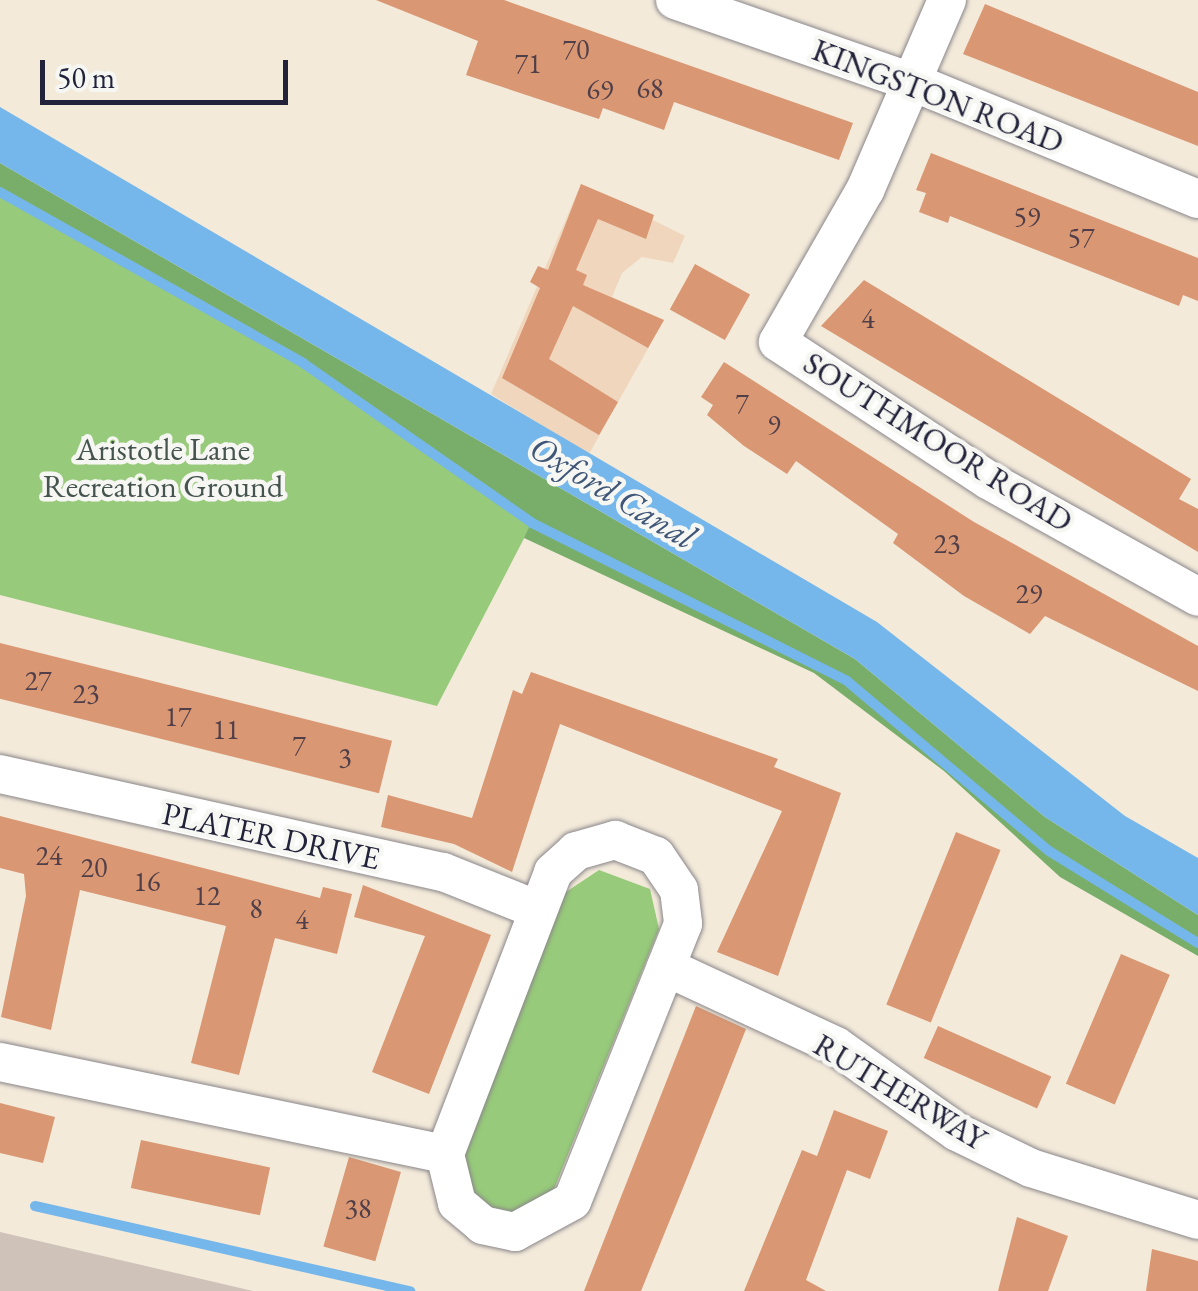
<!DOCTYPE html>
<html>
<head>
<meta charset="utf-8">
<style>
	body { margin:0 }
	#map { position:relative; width:1198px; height:1291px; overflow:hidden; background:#f3eada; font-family:"EB Garamond",serif }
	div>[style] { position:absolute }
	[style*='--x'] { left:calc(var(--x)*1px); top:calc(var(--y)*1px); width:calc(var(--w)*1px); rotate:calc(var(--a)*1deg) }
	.built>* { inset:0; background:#f0d6bc }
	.industrial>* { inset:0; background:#cec2b9 }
	.green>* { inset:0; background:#97ca7a }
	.forest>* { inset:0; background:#79ae6a }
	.water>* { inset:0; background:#75b7ea }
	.stream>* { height:10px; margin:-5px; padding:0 5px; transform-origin:5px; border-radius:5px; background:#75b7ea }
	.building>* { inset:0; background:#d99773; transform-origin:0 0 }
	.roads { filter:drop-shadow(0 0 2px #8a868a) drop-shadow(0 0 2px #8a868a) }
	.minor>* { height:38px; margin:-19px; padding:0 19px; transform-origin:19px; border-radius:19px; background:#fff }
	span { translate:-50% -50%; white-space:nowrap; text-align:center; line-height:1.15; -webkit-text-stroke:9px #f6f6f2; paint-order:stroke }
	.number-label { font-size:28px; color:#503f49 }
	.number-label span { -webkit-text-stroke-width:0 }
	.street-label { font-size:32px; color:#22223b }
	.park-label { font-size:32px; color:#45544e }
	.water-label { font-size:35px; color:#3f5678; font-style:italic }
	.scale { position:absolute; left:40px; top:60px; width:248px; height:45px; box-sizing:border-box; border:5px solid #22223b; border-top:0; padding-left:12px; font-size:30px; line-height:35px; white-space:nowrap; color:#22223b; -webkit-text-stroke:8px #f6f6f2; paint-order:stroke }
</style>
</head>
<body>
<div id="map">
	<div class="built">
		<div style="clip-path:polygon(581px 184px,685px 236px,673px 263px,642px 257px,622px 273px,612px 297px,664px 320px,589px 454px,491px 394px)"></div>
	</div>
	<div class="industrial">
		<div style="clip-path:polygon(0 1232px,253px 1291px,0 1291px)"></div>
	</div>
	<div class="green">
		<div style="clip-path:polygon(0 192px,303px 363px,532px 523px,437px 706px,0 595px)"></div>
		<div style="clip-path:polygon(599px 870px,650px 889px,659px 929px,552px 1194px,540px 1211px,486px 1221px,460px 1161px,563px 894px)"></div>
	</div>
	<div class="forest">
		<div style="clip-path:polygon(0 163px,855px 659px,1045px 817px,1198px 915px,1198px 956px,1060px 877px,944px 771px,814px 673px,524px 538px,531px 523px,361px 400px,0 192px)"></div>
	</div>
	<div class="water">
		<div style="clip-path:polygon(0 107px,877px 622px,1125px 816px,1198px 858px,1198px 915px,1045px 817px,855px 659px,0 163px)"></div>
	</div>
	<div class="stream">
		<div style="--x:0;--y:192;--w:348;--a:29.4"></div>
		<div style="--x:303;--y:363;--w:279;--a:34.9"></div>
		<div style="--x:532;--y:523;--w:352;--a:26.6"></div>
		<div style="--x:847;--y:681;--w:264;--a:40.1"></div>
		<div style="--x:1049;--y:851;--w:175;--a:31.7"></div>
		<div style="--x:35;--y:1206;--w:385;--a:12.8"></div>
	</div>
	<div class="building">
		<div style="clip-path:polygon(376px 0,504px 0,853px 123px,839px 160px,674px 102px,664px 130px,603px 108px,599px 119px,466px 75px,478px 41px)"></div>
		<div style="clip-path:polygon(985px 4px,1198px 92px,1198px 146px,963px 54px)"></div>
		<div style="clip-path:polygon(931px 153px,1198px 258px,1198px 301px,1183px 295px,1179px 306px,950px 216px,948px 223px,919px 212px,926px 193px,916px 190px)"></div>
		<div style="clip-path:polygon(581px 184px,654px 215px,646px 239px,598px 219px,576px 270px,587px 275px,583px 285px,664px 320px,648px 348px,573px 306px,549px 359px,618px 402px,599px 435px,502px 378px,540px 288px,530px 282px,538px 266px,548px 270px)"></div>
		<div style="left:695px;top:264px;width:63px;height:52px;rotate:29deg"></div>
		<div style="clip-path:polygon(864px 280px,1191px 479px,1179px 499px,1198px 509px,1198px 552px,821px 326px)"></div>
		<div style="clip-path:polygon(724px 362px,974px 522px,1198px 646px,1198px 691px,1045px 616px,1030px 634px,964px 596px,893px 543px,898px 534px,796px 461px,787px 474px,744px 446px,707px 415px,713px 405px,701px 397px)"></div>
		<div style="left:0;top:643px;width:404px;height:54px;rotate:14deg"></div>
		<div style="clip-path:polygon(531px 672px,778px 759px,774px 767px,841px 793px,778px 976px,717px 952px,782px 811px,560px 724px,512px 872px,454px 844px,381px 827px,388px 795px,472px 818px,513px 690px,522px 694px)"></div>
		<div style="clip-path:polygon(0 816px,320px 898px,323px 887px,352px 894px,337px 954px,275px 938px,239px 1075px,191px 1063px,226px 926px,80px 890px,51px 1030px,1px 1017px,26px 896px,24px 874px,0 868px)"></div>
		<div style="left:956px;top:832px;width:48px;height:186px;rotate:22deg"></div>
		<div style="clip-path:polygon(363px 885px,491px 935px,429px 1094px,372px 1072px,425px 936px,354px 917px)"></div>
		<div style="left:1121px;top:954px;width:53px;height:141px;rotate:23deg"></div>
		<div style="clip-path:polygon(696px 1006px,746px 1029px,687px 1178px,641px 1291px,584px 1291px)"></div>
		<div style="left:938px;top:1026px;width:124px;height:35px;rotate:24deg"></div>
		<div style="clip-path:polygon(0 1103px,55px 1117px,43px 1163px,0 1153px)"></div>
		<div style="clip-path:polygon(834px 1110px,888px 1131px,870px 1179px,847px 1170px,806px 1280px,826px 1291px,744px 1291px,802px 1150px,817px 1156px)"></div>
		<div style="left:141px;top:1140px;width:132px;height:49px;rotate:12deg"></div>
		<div style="left:349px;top:1157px;width:54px;height:93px;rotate:16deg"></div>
		<div style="clip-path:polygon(1017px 1217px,1068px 1236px,1048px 1291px,998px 1291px)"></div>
		<div style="clip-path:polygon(1152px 1249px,1198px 1261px,1198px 1291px,1146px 1291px)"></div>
	</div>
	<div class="roads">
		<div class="minor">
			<div style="--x:675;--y:0;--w:254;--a:19.1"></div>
			<div style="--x:915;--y:83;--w:306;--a:22.3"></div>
			<div style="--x:947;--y:0;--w:207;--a:113.3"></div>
			<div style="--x:865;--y:190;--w:175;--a:119.8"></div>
			<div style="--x:778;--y:342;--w:251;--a:33.3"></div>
			<div style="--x:988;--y:480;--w:240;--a:29.1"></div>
			<div style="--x:0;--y:774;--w:454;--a:12.5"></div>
			<div style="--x:443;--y:872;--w:102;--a:21.8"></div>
			<div style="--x:615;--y:840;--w:44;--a:21.3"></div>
			<div style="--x:656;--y:856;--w:41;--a:55.9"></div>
			<div style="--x:679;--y:890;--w:34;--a:83"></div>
			<div style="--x:683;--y:924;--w:298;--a:111.8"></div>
			<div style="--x:572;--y:1201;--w:65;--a:151.5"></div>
			<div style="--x:515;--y:1232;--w:33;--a:-168"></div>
			<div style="--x:483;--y:1225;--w:34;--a:-140"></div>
			<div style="--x:457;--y:1203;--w:50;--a:-103.8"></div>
			<div style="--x:445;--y:1154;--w:302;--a:-69"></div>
			<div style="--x:553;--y:872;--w:31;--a:-42"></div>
			<div style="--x:576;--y:851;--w:41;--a:-15.8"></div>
			<div style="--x:666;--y:967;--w:187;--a:24.9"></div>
			<div style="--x:836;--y:1046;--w:148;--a:35.4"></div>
			<div style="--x:957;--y:1132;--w:82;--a:25.9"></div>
			<div style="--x:1031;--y:1168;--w:175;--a:17.3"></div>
			<div style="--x:0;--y:1062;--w:454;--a:11.7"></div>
		</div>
	</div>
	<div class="number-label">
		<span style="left:576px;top:49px">70</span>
		<span style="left:528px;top:63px">71</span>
		<span style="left:650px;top:88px">68</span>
		<span style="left:600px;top:89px">69</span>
		<span style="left:1027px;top:216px">59</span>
		<span style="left:1081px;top:237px">57</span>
		<span style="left:868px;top:318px">4</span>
		<span style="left:742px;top:403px">7</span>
		<span style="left:774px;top:424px">9</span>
		<span style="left:947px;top:543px">23</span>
		<span style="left:1029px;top:593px">29</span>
		<span style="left:38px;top:680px">27</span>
		<span style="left:86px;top:693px">23</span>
		<span style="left:178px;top:716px">17</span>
		<span style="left:226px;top:729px">11</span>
		<span style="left:299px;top:745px">7</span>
		<span style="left:345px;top:757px">3</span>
		<span style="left:49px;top:855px">24</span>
		<span style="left:94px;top:867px">20</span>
		<span style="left:147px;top:881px">16</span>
		<span style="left:207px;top:895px">12</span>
		<span style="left:256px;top:908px">8</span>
		<span style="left:302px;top:919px">4</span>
		<span style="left:358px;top:1208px">38</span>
	</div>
	<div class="street-label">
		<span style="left:938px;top:96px;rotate:21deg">KINGSTON ROAD</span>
		<span style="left:938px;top:442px;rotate:32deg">SOUTHMOOR ROAD</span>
		<span style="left:271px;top:836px;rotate:12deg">PLATER DRIVE</span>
		<span style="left:900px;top:1092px;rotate:31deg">RUTHERWAY</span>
	</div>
	<div class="park-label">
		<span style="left:163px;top:468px">Aristotle Lane<br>Recreation Ground</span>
	</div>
	<div class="water-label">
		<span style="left:613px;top:492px;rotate:31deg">Oxford Canal</span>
	</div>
	<div class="scale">50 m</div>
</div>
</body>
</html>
